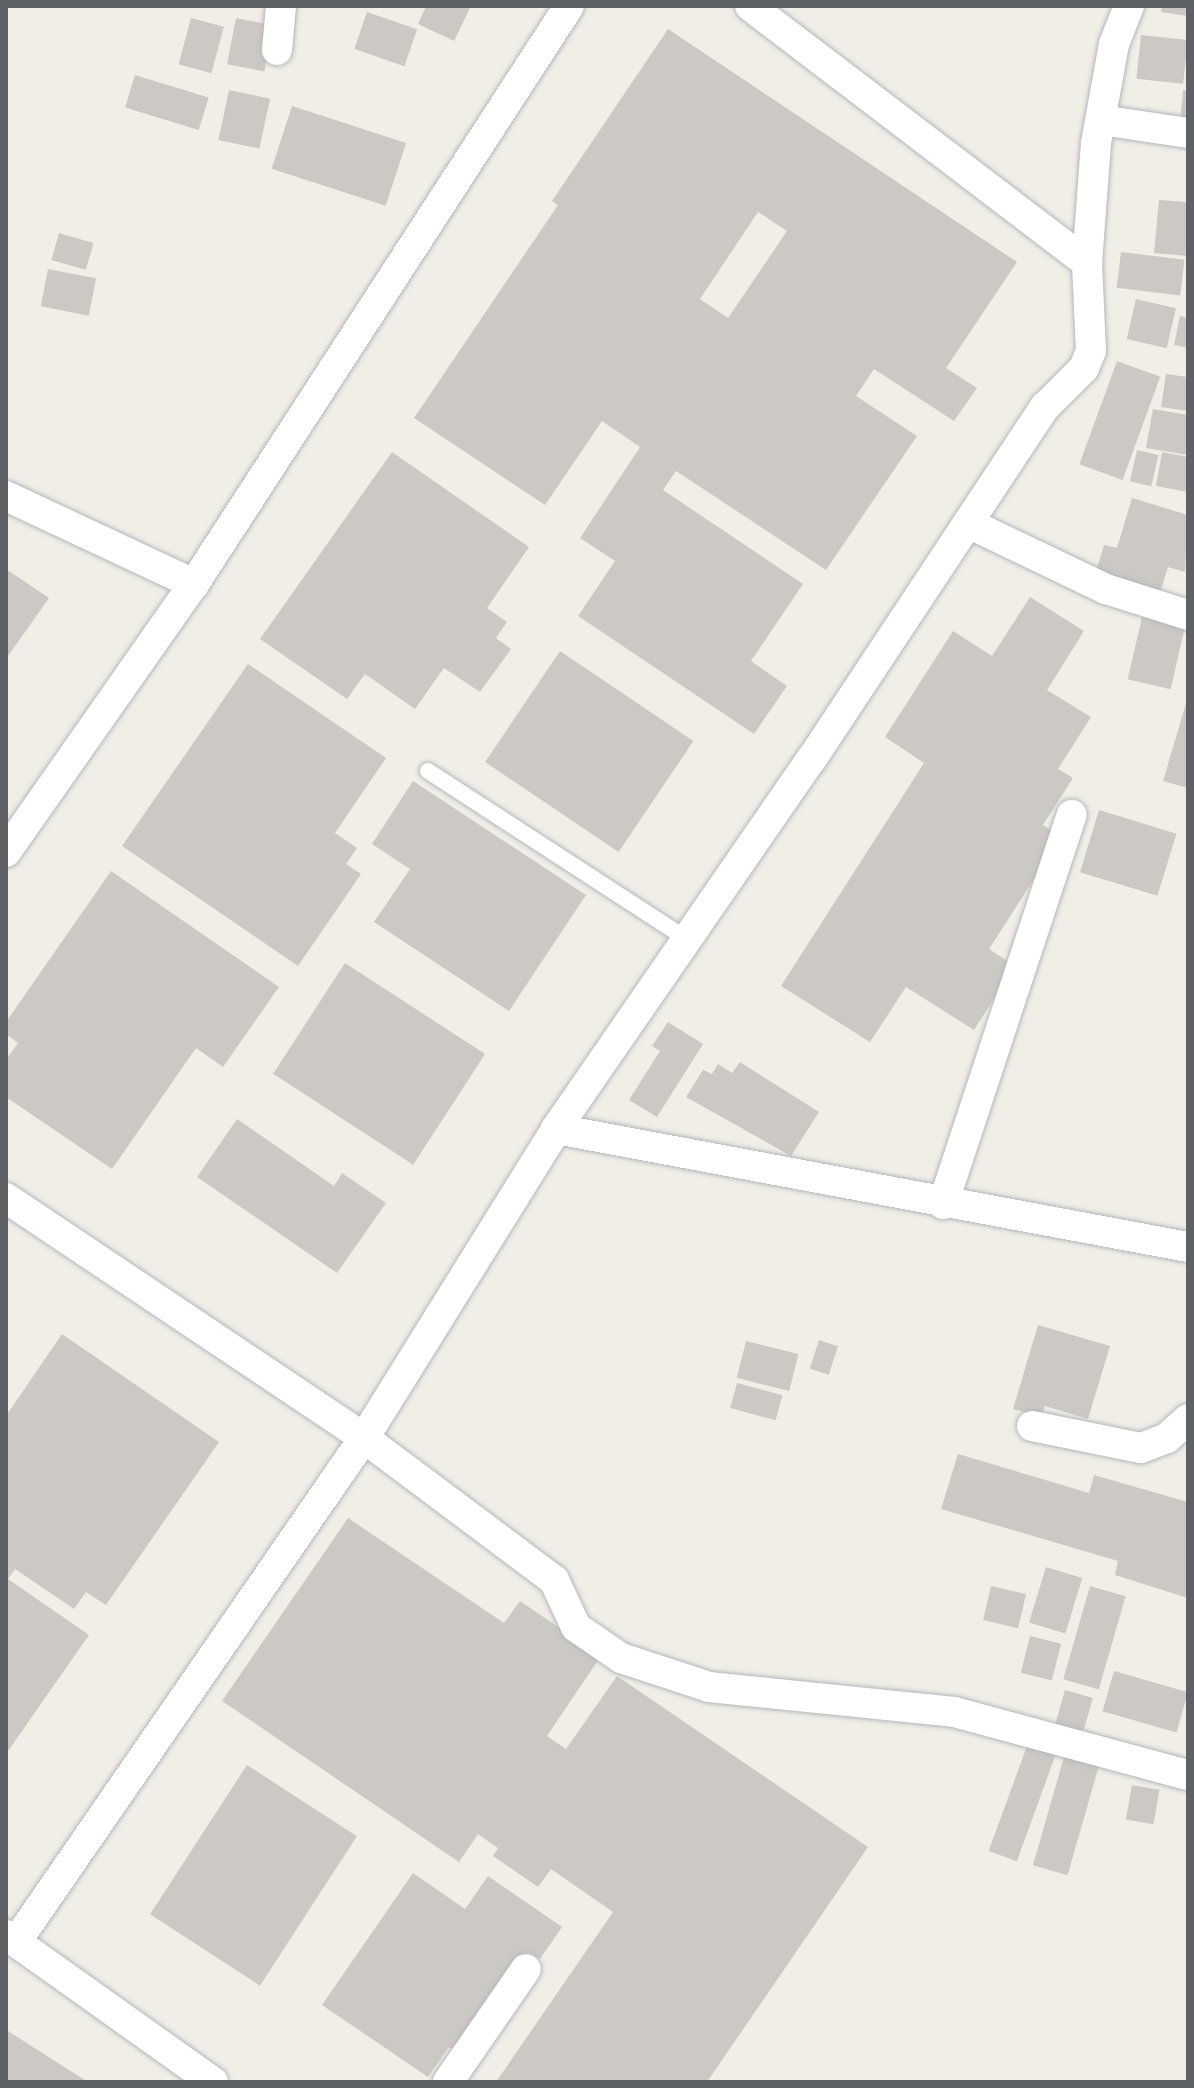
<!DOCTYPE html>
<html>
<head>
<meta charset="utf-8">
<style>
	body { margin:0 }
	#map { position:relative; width:1194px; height:2088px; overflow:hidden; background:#f0eee7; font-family:"Archivo Narrow",sans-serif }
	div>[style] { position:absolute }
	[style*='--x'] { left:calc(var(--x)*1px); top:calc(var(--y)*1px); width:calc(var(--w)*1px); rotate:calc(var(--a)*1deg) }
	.building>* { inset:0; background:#ccc9c4; transform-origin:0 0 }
	.roads { filter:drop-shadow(0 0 2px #b4b7bb) drop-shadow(0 0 2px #b4b7bb) }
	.service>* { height:16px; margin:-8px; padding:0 8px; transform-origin:8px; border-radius:8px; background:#fff }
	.minor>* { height:30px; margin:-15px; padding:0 15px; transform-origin:15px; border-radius:15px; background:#fff }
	span { translate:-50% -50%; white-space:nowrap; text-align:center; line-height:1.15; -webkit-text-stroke:8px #fff; paint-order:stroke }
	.frame { position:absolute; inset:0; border:8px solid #5e6267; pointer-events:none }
</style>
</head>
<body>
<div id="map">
	<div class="building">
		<div style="clip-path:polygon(426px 6px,471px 6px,454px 41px,418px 24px)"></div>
		<div style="clip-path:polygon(1162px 6px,1188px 6px,1188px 16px,1161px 12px)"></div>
		<div style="left:367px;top:12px;width:53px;height:39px;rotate:19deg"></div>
		<div style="left:191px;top:18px;width:34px;height:48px;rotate:15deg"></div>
		<div style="left:236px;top:18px;width:38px;height:47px;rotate:11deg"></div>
		<div style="clip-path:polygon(evenodd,668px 29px,1017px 262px,946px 368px,977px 388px,954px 421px,874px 369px,856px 396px,917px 436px,826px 570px,676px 471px,663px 490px,803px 584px,751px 661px,787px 686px,754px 734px,578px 616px,615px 561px,580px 538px,640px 447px,602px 421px,545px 505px,414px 418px,558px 205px,552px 201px,668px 29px,758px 212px,787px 231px,728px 318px,700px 299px,758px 212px)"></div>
		<div style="left:1141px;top:35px;width:47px;height:44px;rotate:6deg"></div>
		<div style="left:135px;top:75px;width:77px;height:34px;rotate:17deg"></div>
		<div style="left:229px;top:90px;width:42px;height:51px;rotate:12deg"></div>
		<div style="clip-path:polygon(1183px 90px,1188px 91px,1188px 133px,1179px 132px)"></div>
		<div style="left:292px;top:106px;width:120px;height:66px;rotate:18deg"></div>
		<div style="clip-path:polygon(1159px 200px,1188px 202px,1188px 256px,1154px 253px)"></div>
		<div style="left:59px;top:233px;width:36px;height:28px;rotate:16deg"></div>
		<div style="left:1121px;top:252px;width:64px;height:36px;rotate:7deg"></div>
		<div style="left:48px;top:269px;width:49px;height:38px;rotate:11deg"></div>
		<div style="left:1136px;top:299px;width:41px;height:41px;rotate:13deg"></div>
		<div style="clip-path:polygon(1180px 316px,1188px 318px,1188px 348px,1174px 345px)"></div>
		<div style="left:1117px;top:361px;width:46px;height:110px;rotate:20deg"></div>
		<div style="clip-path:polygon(1166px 374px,1188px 377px,1188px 411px,1161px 407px)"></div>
		<div style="clip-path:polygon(1153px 409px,1188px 415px,1188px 455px,1146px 448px)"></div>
		<div style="left:1137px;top:450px;width:22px;height:32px;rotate:13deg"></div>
		<div style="clip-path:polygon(392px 452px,529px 547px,487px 608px,507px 622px,496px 638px,511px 649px,480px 692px,444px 668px,415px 709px,365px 674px,347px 699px,260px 639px)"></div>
		<div style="clip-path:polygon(1162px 452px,1188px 457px,1188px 492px,1156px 486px)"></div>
		<div style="clip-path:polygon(1132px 498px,1188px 515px,1185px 572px,1168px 567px,1158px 600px,1093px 581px,1104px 545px,1117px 548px)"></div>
		<div style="clip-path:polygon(6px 569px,49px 598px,6px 659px)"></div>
		<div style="clip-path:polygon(1030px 597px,1084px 631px,1047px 690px,1091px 717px,1058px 769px,1073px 778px,1043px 825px,1061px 837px,989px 949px,1015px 966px,974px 1030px,906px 987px,870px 1042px,781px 986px,924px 763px,885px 737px,953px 631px,992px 656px)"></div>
		<div style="left:1143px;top:613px;width:44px;height:68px;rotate:13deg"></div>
		<div style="left:560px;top:651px;width:161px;height:134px;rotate:34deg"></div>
		<div style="clip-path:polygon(248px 664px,386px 758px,335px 833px,357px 848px,346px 864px,361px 874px,298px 966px,122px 846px)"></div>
		<div style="clip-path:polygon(1187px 700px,1188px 700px,1188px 788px,1163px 781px)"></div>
		<div style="clip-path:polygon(413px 781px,586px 895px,509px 1011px,374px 922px,410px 869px,372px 844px)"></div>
		<div style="left:1099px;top:810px;width:81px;height:65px;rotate:17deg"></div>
		<div style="clip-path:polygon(111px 871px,279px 987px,223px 1067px,196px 1048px,112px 1169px,6px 1097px,6px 1060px,18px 1043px,6px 1034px,6px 1022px)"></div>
		<div style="left:345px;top:963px;width:167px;height:132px;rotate:33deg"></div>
		<div style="clip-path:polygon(668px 1022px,703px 1044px,657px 1117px,629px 1100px,660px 1051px,652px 1046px)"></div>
		<div style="clip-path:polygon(740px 1062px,819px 1112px,791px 1156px,686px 1097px,703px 1070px,712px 1074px,718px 1064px,732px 1073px)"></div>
		<div style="clip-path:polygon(237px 1119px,334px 1186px,342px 1173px,386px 1203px,337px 1273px,197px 1177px)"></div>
		<div style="clip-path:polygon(1038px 1325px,1110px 1346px,1088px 1419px,1045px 1406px,1042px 1417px,1013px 1409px)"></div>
		<div style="clip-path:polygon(62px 1334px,219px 1442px,106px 1605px,86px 1592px,74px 1609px,15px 1569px,8px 1579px,89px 1635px,6px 1754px,6px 1416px)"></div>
		<div style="left:819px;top:1340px;width:20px;height:30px;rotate:18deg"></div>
		<div style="left:746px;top:1341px;width:54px;height:38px;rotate:14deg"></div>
		<div style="left:737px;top:1383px;width:47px;height:26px;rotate:15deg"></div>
		<div style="clip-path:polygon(958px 1454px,1089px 1493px,1094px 1475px,1188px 1502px,1188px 1598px,1115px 1575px,1118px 1561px,941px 1509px)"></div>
		<div style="clip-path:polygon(348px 1518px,504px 1623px,520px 1601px,601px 1656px,547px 1736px,566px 1749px,617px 1676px,868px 1847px,707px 2082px,496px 2082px,613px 1912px,551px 1869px,538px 1887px,493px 1856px,498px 1848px,478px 1834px,459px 1862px,222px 1701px)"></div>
		<div style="left:1046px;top:1567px;width:38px;height:58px;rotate:17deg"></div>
		<div style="left:991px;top:1586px;width:36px;height:35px;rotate:13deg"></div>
		<div style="left:1090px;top:1586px;width:37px;height:97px;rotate:16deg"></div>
		<div style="left:1030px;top:1636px;width:32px;height:38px;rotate:14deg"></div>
		<div style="left:1114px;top:1671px;width:77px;height:42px;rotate:16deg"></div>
		<div style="left:1065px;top:1690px;width:29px;height:39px;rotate:16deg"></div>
		<div style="left:1028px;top:1743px;width:30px;height:115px;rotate:20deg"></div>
		<div style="left:1066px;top:1750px;width:36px;height:120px;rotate:16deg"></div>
		<div style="left:247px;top:1765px;width:131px;height:178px;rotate:33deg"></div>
		<div style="left:1132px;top:1785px;width:28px;height:35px;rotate:10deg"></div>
		<div style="clip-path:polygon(413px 1873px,465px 1909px,488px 1876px,562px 1927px,540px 1959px,528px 1952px,458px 2053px,449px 2047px,428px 2077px,322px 2005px)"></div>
		<div style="clip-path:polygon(8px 2031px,88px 2082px,6px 2082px)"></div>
	</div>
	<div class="roads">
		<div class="service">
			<div style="--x:428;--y:771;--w:309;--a:33"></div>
		</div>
		<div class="minor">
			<div style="--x:750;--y:6;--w:424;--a:37.3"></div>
			<div style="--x:277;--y:50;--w:44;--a:-84.8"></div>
			<div style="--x:1101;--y:120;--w:88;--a:8.5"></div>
			<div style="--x:6;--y:496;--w:208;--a:25.1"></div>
			<div style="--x:968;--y:523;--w:153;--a:25.6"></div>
			<div style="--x:1106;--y:589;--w:86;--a:17.6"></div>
			<div style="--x:6;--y:852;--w:327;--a:-55"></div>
			<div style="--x:194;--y:584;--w:689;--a:-57.02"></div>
			<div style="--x:556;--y:1129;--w:643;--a:10.58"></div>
			<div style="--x:6;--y:1198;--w:431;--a:33.8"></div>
			<div style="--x:364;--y:1438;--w:237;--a:36.8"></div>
			<div style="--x:554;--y:1580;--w:52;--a:64.9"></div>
			<div style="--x:576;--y:1627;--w:55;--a:34.6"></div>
			<div style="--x:621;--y:1658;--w:93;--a:18.2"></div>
			<div style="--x:709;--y:1687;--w:246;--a:5.8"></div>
			<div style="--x:954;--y:1712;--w:242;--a:15.1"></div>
			<div style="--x:943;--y:1204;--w:410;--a:-71.7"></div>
			<div style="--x:1032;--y:1426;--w:111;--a:11.4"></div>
			<div style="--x:1141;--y:1448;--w:28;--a:-21"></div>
			<div style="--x:1167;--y:1438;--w:28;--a:-42"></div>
			<div style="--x:6;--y:1935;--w:254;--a:35.4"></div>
			<div style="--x:16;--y:1942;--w:612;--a:-55.38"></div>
			<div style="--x:364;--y:1438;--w:364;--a:-58.1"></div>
			<div style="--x:556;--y:1129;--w:449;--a:-55.4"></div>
			<div style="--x:811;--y:760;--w:424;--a:-56.5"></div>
			<div style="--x:1045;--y:407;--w:55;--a:-45"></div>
			<div style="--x:1084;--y:368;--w:18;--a:-68"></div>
			<div style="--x:1091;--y:351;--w:88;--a:-92.6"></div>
			<div style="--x:1087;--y:263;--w:120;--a:-85.7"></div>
			<div style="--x:1096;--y:143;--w:101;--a:-79.7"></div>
			<div style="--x:1114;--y:44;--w:41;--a:-68.5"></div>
			<div style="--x:448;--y:2082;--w:137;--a:-55.4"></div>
		</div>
	</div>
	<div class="frame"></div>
</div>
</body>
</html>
